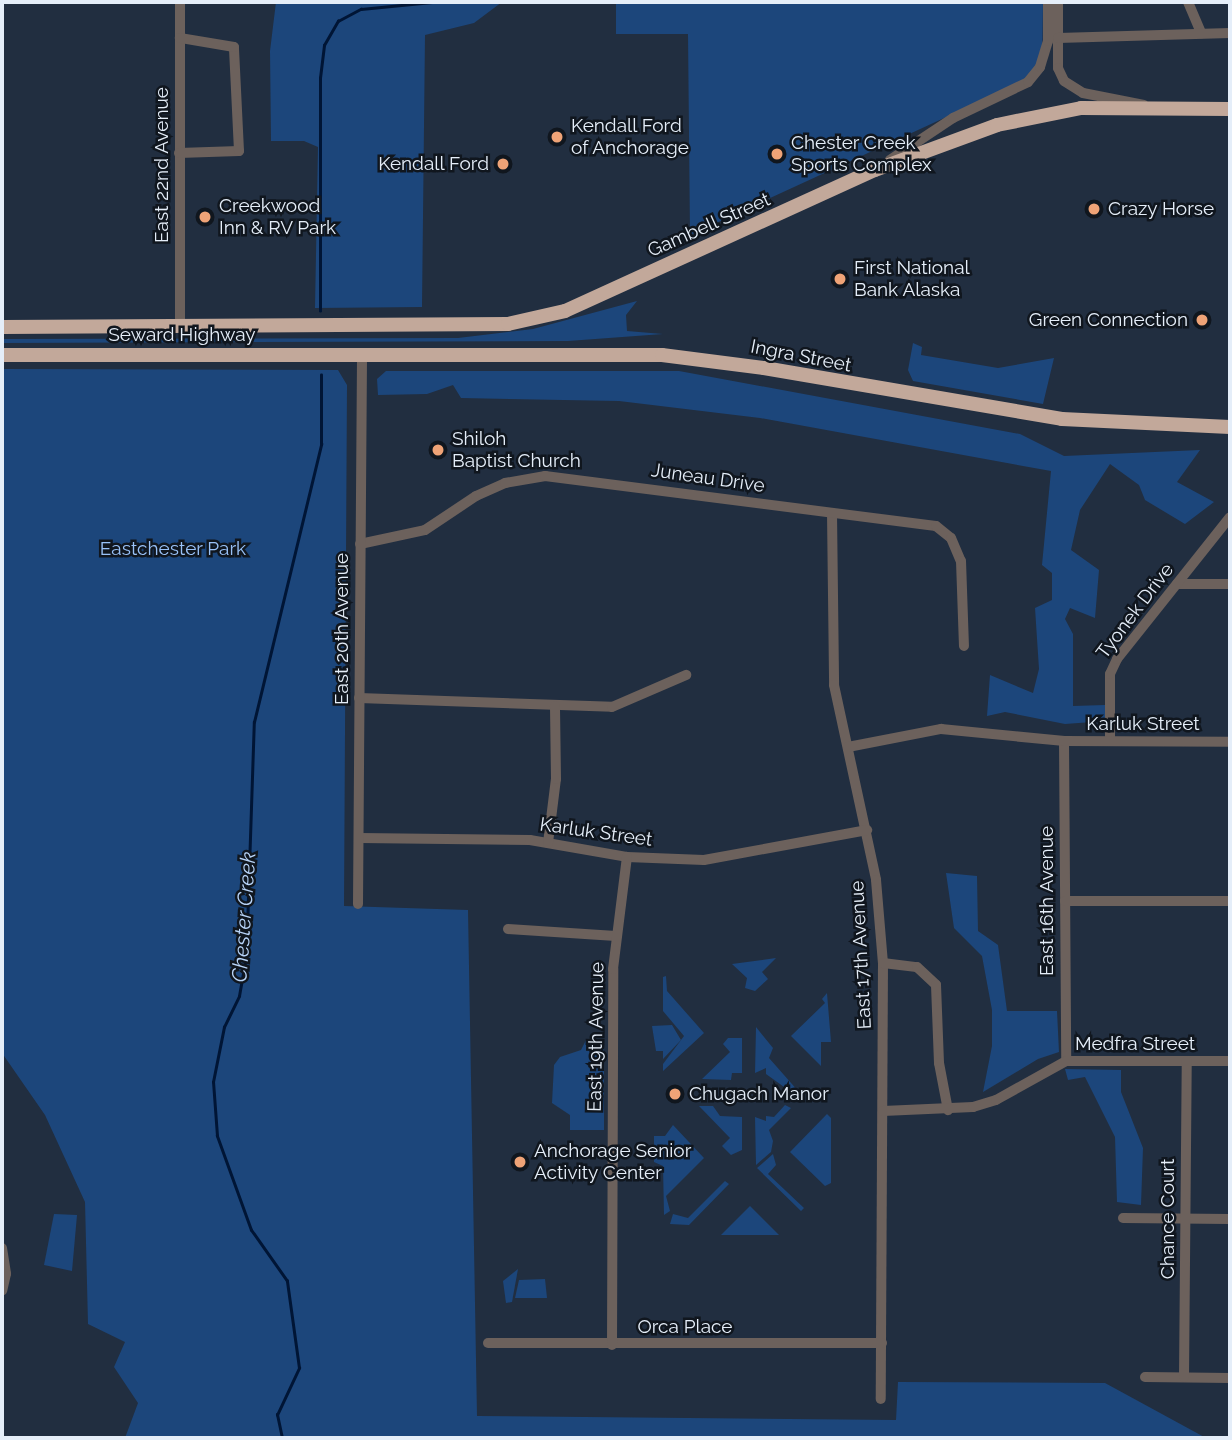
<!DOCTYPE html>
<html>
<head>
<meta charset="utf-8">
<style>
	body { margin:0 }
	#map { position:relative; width:1232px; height:1440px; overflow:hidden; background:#212e40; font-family:Raleway,sans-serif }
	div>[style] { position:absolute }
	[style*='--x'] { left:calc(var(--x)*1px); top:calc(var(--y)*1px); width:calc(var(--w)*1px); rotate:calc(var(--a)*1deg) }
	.green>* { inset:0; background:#1c467b }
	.stream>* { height:2.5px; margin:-1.25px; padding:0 1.25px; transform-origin:1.25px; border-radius:1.25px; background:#001535 }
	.minor>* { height:10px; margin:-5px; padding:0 5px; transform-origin:5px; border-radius:5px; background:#6c615c }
	.highway>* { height:14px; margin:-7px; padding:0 7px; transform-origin:7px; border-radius:7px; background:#c2a89a }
	.dots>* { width:19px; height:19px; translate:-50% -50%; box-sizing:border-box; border:4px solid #10161e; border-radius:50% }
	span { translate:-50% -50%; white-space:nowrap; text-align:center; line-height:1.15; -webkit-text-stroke:5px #10161e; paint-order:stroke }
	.poi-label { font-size:19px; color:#e5eef9 }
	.left { translate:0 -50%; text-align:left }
	.right { translate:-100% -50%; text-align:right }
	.street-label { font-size:19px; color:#e5eef9 }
	.park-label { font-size:19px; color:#99c2f8 }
	.water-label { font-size:21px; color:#b8d4f8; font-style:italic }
	.frame { position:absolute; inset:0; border:4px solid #e5eef9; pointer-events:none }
</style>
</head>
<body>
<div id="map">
	<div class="green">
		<div style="clip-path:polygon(276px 2px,502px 2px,474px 23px,425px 35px,422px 307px,315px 308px,318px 147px,304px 141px,271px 141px,270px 51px)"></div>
		<div style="clip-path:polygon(616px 2px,1043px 2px,1042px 73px,690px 235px,688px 34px,616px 34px)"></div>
		<div style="clip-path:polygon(637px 301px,626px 315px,627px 331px,663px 334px,568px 341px,2px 343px,2px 339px,458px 338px,533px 329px)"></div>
		<div style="clip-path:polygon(913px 343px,922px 347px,921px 355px,998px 368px,1054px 358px,1043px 404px,913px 381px,908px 370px)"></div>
		<div style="clip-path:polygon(2px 369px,338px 370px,347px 385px,344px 906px,468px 910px,477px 1416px,896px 1420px,898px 1382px,1105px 1383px,1206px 1438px,125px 1438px,138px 1403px,114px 1367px,125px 1342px,88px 1324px,85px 1202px,45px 1115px,2px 1053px)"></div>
		<div style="clip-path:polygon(386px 371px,679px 371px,1020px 434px,1064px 456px,1200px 450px,1177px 482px,1214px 502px,1185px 524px,1145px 500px,1139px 485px,1110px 464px,1080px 510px,1071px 550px,1099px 570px,1095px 618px,1070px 608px,1065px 619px,1073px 634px,1073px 706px,1105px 705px,1106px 721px,1065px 724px,1005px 712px,987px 716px,990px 675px,1033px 693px,1039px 669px,1035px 608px,1052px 600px,1052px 573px,1042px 565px,1051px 471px,760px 418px,619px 401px,461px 398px,453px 385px,427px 394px,378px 395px,377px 379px)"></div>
		<div style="clip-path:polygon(946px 873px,977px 876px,978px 931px,998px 945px,1007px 1011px,1057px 1011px,1059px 1052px,1038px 1059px,983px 1092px,992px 1046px,992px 1010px,982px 956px,954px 928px)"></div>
		<div style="clip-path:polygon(776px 958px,762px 972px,768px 979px,755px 991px,745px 988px,747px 978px,732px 964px)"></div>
		<div style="clip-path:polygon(666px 976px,667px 991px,704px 1033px,663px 1071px,663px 1064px,684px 1036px,663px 1011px,663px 977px)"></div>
		<div style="clip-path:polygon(827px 993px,831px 1042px,821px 1042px,821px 1066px,791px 1036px,825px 1003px,822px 999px)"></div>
		<div style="clip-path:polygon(672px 1025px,681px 1040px,663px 1059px,663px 1051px,656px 1051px,652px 1026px)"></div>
		<div style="clip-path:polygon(756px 1027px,773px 1048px,769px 1058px,799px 1092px,791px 1092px,766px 1074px,766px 1068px,755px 1073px)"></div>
		<div style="clip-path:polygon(728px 1038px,742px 1038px,742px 1073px,732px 1073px,731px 1080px,702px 1079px,730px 1052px,723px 1044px)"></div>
		<div style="clip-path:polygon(586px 1040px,604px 1041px,604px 1130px,570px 1130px,570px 1115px,552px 1103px,554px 1065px,560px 1057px,581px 1050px)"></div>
		<div style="clip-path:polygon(1065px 1069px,1121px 1070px,1121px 1092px,1143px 1148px,1141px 1205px,1117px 1202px,1115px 1137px,1085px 1077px,1068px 1080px)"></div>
		<div style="clip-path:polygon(785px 1105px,791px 1108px,769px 1130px,773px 1141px,771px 1152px,756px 1165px,755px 1117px,766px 1121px,766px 1116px,774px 1117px)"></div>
		<div style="clip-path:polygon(699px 1106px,713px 1106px,720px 1116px,742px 1117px,742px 1150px,731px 1155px,722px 1146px,730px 1138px)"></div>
		<div style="clip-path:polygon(827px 1114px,831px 1118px,831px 1183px,825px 1186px,790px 1152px)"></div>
		<div style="clip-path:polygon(673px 1125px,704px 1158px,666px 1196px,670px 1211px,664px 1215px,663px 1166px,654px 1162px,654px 1136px,665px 1136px)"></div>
		<div style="clip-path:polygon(773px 1154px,776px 1165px,768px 1174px,804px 1208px,801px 1211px,757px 1168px)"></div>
		<div style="clip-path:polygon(725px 1181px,729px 1184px,689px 1225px,670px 1224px,673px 1214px,688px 1218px)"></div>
		<div style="clip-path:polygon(750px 1206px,779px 1235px,721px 1235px)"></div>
		<div style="clip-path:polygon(54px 1214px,77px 1215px,72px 1271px,44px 1265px)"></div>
		<div style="clip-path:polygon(518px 1269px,512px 1302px,506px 1303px,503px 1281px)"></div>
		<div style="clip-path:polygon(545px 1279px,547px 1298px,515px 1298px,519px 1280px)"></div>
	</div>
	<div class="stream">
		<div style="--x:320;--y:311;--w:233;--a:-90"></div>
		<div style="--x:320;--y:78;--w:33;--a:-83"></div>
		<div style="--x:324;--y:45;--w:28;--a:-60"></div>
		<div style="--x:338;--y:21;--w:26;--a:-28"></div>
		<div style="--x:361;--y:9;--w:71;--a:-5.6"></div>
		<div style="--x:282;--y:1438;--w:24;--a:-102"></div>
		<div style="--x:277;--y:1415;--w:52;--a:-64.9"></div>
		<div style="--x:299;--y:1368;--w:88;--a:-97.9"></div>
		<div style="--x:287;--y:1281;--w:62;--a:-125.2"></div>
		<div style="--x:251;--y:1230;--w:100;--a:-109.9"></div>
		<div style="--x:217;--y:1136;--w:54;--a:-94.2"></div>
		<div style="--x:213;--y:1082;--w:56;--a:-78.7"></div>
		<div style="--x:224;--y:1027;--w:34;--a:-64"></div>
		<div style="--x:239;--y:996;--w:39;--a:-80"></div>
		<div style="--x:246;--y:958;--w:236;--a:-88.1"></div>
		<div style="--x:254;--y:722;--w:286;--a:-76.4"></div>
		<div style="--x:321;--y:444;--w:69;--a:-90"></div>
	</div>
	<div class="minor">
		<div style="--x:180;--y:2;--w:325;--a:90"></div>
		<div style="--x:1058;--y:2;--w:66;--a:90"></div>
		<div style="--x:1058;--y:68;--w:14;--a:65"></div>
		<div style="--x:1064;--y:81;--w:22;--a:32"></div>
		<div style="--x:1083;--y:93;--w:62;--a:11.1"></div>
		<div style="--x:1188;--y:2;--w:34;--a:67"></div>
		<div style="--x:1058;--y:38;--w:172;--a:-1.7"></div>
		<div style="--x:179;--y:153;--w:60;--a:-1.9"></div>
		<div style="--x:239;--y:151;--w:104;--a:-92.8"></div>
		<div style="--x:234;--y:47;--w:55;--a:-170.5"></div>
		<div style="--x:890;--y:160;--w:76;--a:-33.7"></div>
		<div style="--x:953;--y:118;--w:83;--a:-25.6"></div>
		<div style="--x:1028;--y:82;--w:19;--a:-51"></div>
		<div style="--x:1040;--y:67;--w:27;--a:-73"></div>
		<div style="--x:1048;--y:41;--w:39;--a:-90"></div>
		<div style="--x:832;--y:513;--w:172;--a:89.3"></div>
		<div style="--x:834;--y:685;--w:199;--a:77.8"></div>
		<div style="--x:876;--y:880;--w:83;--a:85.2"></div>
		<div style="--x:883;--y:963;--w:436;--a:90.3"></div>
		<div style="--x:360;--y:544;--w:66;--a:-12.2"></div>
		<div style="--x:425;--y:530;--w:61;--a:-33.7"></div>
		<div style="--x:476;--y:496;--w:32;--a:-24"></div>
		<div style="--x:505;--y:483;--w:41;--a:-9.9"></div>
		<div style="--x:545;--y:476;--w:394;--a:7.3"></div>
		<div style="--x:936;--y:526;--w:19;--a:39"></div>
		<div style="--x:951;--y:538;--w:25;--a:67"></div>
		<div style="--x:961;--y:561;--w:85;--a:88"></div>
		<div style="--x:1177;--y:584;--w:53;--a:0"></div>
		<div style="--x:359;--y:698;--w:253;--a:2"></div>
		<div style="--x:612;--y:707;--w:81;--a:-23.4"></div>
		<div style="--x:1064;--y:741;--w:320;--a:89.6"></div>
		<div style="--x:1110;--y:741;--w:67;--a:-90"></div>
		<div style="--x:1110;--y:674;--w:17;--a:-65"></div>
		<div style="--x:1117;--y:659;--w:181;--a:-51.5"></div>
		<div style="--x:848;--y:747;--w:95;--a:-11"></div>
		<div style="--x:941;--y:729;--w:124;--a:5.6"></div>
		<div style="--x:1064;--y:741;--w:166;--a:0.3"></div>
		<div style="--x:360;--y:838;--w:170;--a:0.7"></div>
		<div style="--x:530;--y:840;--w:98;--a:9.9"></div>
		<div style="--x:627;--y:857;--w:77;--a:2.2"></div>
		<div style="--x:704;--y:860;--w:166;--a:-10.4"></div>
		<div style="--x:548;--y:843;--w:64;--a:-82.9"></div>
		<div style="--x:556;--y:779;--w:73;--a:-90.8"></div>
		<div style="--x:1065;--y:901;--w:165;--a:0"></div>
		<div style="--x:358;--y:904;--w:550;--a:-89.58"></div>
		<div style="--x:508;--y:929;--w:108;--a:3.7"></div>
		<div style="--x:883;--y:963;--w:34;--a:7"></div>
		<div style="--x:917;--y:967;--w:26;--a:43"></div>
		<div style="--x:936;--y:985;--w:78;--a:87.8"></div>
		<div style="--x:939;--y:1063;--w:48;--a:79.2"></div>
		<div style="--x:883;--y:1111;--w:90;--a:-2.5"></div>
		<div style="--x:973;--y:1107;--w:24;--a:-17"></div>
		<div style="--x:996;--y:1100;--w:80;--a:-29.1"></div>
		<div style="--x:1066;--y:1061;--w:164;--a:0"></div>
		<div style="--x:1123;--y:1218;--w:107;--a:0.5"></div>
		<div style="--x:2;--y:1248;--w:26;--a:81"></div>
		<div style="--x:6;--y:1274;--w:17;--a:103"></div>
		<div style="--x:488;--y:1343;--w:394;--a:0"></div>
		<div style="--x:612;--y:1345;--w:376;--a:-89.8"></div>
		<div style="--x:613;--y:969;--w:113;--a:-82.9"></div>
		<div style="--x:1145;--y:1377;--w:85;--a:0.7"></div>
		<div style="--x:1184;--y:1377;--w:316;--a:-89.5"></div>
	</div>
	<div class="highway">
		<div style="--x:2;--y:327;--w:506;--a:-0.34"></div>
		<div style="--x:508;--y:324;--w:58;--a:-12.8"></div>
		<div style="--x:565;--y:311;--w:341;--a:-24.5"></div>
		<div style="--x:875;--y:170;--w:130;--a:-20.2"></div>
		<div style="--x:997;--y:125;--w:86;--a:-11.4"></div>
		<div style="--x:1081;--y:108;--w:149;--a:0.4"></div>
		<div style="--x:2;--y:355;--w:660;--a:0"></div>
		<div style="--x:662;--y:355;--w:103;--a:7.3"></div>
		<div style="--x:764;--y:368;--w:302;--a:9.7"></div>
		<div style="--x:1062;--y:419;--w:168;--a:2.7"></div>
	</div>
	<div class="dots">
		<div style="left:557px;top:137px;background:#efa377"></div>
		<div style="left:777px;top:154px;background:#efa377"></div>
		<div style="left:503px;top:164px;background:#efa377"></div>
		<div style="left:1094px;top:209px;background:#efa377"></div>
		<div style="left:205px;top:217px;background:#efa377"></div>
		<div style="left:840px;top:279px;background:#efa377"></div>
		<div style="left:1202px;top:320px;background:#efa377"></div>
		<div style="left:438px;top:450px;background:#efa377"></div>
		<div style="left:675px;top:1094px;background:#efa377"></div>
		<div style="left:520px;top:1162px;background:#efa377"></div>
	</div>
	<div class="poi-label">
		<span class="left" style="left:571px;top:137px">Kendall Ford<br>of Anchorage</span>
		<span class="left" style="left:791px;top:154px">Chester Creek<br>Sports Complex</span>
		<span class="right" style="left:489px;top:164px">Kendall Ford</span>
		<span class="left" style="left:219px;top:217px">Creekwood<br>Inn &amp; RV Park</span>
		<span class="left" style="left:1108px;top:209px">Crazy Horse</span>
		<span class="left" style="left:854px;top:279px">First National<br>Bank Alaska</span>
		<span class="right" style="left:1188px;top:320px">Green Connection</span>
		<span class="left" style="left:452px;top:450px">Shiloh<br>Baptist Church</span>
		<span class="left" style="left:689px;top:1094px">Chugach Manor</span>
		<span class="left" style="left:534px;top:1162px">Anchorage Senior<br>Activity Center</span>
	</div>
	<div class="street-label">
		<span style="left:162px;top:165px;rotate:-90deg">East 22nd Avenue</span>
		<span style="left:709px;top:225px;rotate:-24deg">Gambell Street</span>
		<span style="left:182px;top:335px">Seward Highway</span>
		<span style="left:801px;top:356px;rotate:11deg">Ingra Street</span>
		<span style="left:708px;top:478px;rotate:8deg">Juneau Drive</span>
		<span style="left:1135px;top:611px;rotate:-53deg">Tyonek Drive</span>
		<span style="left:342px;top:629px;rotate:-90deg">East 20th Avenue</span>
		<span style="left:1143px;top:724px">Karluk Street</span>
		<span style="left:596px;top:832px;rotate:8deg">Karluk Street</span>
		<span style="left:1047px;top:901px;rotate:-90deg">East 16th Avenue</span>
		<span style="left:861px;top:955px;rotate:-93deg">East 17th Avenue</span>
		<span style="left:596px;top:1037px;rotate:-89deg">East 19th Avenue</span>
		<span style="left:1135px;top:1044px">Medfra Street</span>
		<span style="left:1168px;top:1219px;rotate:-90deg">Chance Court</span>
		<span style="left:685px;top:1327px">Orca Place</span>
	</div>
	<div class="park-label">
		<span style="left:173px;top:549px">Eastchester Park</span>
	</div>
	<div class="water-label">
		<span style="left:244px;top:917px;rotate:-86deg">Chester Creek</span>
	</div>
	<div class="frame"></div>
</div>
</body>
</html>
